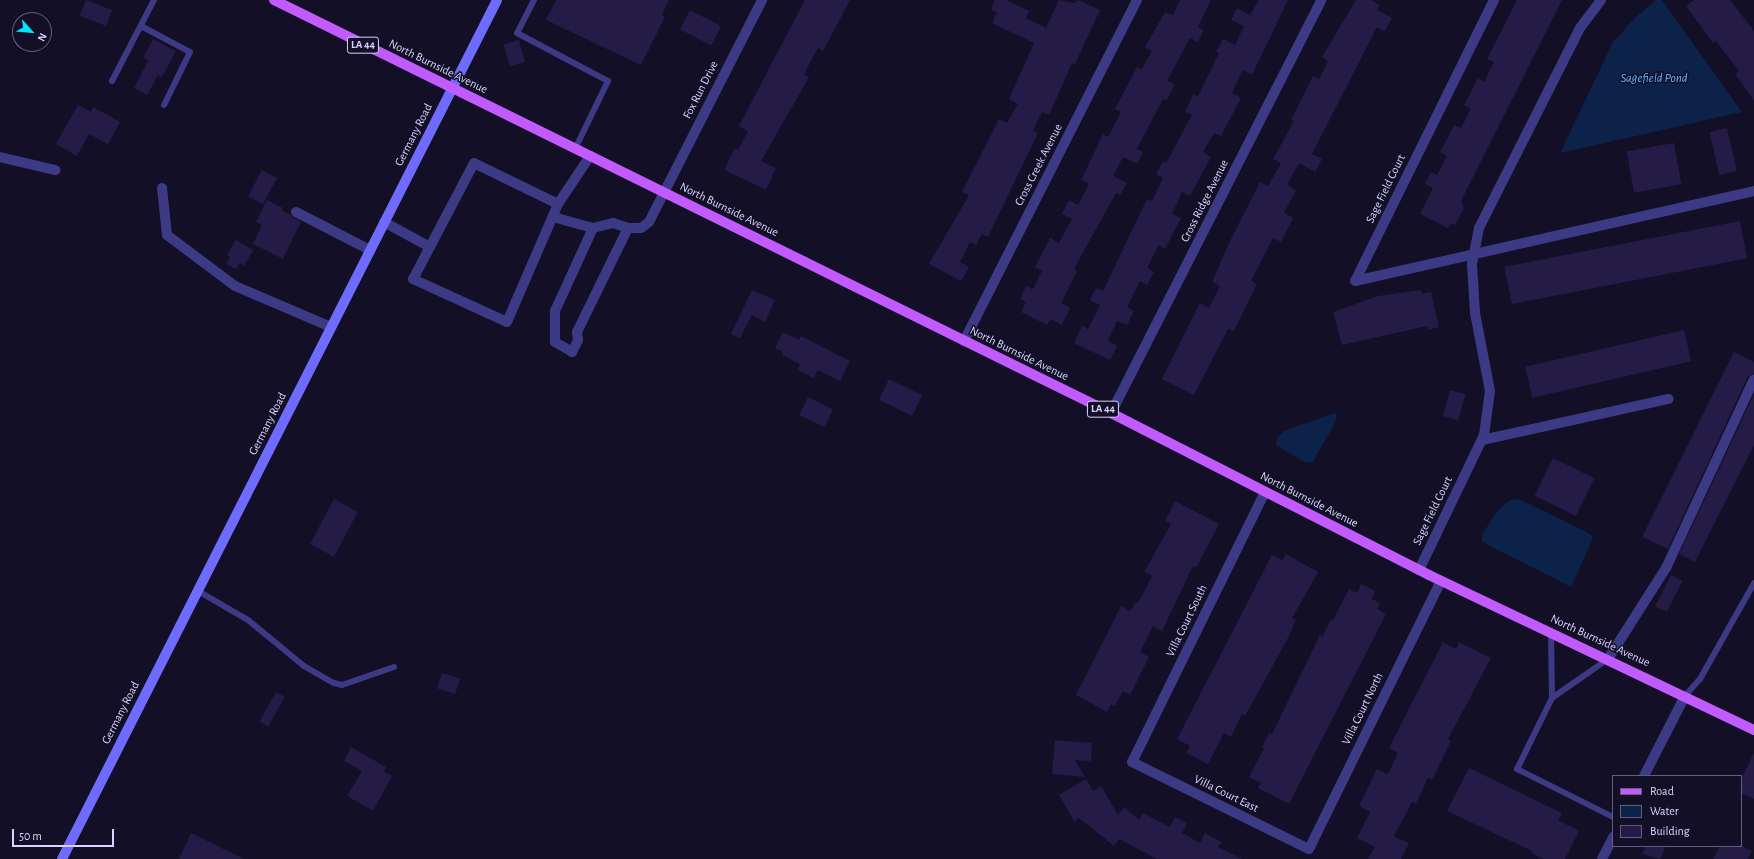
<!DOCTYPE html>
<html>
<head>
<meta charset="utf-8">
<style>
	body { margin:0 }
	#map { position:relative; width:1754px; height:859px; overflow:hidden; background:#130f26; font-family:"Alegreya Sans",sans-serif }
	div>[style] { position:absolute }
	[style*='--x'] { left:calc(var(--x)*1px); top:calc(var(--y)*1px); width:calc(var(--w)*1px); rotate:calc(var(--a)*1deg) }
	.water>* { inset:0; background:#0c2248 }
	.building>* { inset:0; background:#241b47; transform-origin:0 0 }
	.lane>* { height:6px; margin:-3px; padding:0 3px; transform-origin:3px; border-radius:3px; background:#3d3a85 }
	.street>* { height:10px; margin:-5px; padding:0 5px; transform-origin:5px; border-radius:5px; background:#3d3a85 }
	.secondary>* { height:10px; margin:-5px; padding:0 5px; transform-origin:5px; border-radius:5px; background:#6f6bff }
	.primary>* { height:10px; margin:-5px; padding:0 5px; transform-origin:5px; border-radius:5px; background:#c25bff }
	span { translate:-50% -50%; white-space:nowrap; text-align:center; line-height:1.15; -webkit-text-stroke:3px #130f26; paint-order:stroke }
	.shield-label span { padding:1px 3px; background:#130f26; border:1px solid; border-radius:3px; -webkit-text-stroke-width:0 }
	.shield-label { font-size:11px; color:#d9d4ff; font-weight:700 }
	.street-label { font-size:12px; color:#d9d4ff }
	.water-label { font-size:13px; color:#62b6ff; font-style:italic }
	.legend { position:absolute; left:1612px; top:775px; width:130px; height:72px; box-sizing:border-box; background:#130f26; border:1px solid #625e7d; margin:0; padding:5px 7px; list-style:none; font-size:12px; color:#d9d4ff }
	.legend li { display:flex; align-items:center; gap:8px; height:20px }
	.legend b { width:20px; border:1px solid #625e7d }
	.north { position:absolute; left:12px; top:12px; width:40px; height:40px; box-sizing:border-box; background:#130f26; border:1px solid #625e7d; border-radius:50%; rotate:117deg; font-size:11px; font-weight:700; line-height:16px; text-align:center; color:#d9d4ff }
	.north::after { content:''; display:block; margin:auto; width:14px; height:18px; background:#00e5ff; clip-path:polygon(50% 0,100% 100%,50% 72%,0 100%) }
	.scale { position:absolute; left:12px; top:829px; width:102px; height:18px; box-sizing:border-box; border:2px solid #d9d4ff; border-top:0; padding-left:5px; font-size:12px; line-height:14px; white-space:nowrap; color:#d9d4ff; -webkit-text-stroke:3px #130f26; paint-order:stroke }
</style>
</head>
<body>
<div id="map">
	<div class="water">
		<div style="clip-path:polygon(1656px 0,1662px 0,1742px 112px,1560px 153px,1613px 42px,1636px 17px)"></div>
		<div style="clip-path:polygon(1334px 413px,1337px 415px,1335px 423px,1312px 463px,1304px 462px,1276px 445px,1277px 438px,1284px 431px)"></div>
		<div style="clip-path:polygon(1519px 499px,1590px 534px,1593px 538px,1571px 587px,1482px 542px,1482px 535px,1497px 511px,1510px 500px)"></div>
	</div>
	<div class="building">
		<div style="left:86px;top:0;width:28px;height:17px;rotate:21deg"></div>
		<div style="clip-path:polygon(556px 0,669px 0,662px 15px,665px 17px,641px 65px,546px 20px)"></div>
		<div style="clip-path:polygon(805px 0,850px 0,823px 51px,818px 48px,804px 74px,809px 77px,761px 161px,776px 168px,766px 190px,724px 170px,735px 148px,738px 150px,748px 131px,739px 126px)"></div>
		<div style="clip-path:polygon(995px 0,1006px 0,1029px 11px,1026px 18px,1046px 28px,1059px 0,1074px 3px,1079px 0,1100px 10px,1075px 64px,1072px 63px,1049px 115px,1042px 112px,1033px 131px,1038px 133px,988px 237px,982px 234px,976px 245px,970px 242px,960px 262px,969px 267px,961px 281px,929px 264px,969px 195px,962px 192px,999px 119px,1007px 123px,1018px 104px,1009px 99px,1034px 43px,992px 23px,997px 13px,991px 10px)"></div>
		<div style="clip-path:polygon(1180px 0,1211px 0,1198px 27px,1204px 30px,1198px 42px,1190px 38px,1167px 81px,1175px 84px,1167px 100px,1163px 99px,1137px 149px,1143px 152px,1137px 164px,1123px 157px,1113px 176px,1127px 183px,1120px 195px,1116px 193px,1074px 269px,1077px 271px,1061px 303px,1070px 308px,1062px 325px,1050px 319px,1047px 325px,1021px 312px,1026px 302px,1020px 299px,1026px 286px,1033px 289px,1042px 271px,1035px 267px,1050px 238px,1059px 243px,1072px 219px,1062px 214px,1069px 200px,1078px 205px,1089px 184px,1081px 180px,1103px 134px,1108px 137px,1121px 112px,1115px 109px,1137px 67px,1142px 69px,1152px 51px,1145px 47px,1165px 12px,1173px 15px)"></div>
		<div style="clip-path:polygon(1259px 0,1288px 0,1252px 75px,1243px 70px,1232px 93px,1241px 98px,1221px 136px,1214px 133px,1203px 152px,1211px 157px,1190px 196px,1182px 192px,1172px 214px,1181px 218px,1165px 249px,1159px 245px,1147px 268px,1154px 272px,1147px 285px,1140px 281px,1127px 307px,1134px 311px,1127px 325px,1117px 321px,1108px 341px,1117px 346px,1110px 360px,1074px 343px,1082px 326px,1088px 329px,1100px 305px,1090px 300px,1096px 288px,1103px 291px,1147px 199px,1152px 201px,1163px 178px,1156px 174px,1163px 161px,1166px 163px,1192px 115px,1185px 112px,1193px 94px,1198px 96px,1219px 53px,1216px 52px,1223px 39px,1235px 45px,1244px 26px,1231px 20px,1237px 8px,1250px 15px)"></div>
		<div style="clip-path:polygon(1356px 0,1371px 0,1380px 5px,1377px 10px,1392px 18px,1385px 31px,1377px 27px,1312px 154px,1322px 159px,1315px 172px,1299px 163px,1287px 185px,1296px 190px,1284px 213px,1293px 218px,1281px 242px,1273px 238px,1251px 281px,1257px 284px,1234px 331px,1228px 329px,1194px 395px,1162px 379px,1200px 303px,1209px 308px,1220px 286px,1212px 282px,1230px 241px,1260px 182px,1268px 186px,1281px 163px,1273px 159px,1294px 121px,1291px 120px,1313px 76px,1319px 79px,1328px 61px,1322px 57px)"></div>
		<div style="clip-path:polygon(1517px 0,1562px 0,1461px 201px,1464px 208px,1455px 225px,1451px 223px,1448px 228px,1420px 214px,1433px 188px,1425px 184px,1431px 172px,1437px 175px,1447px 156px,1440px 152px,1446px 141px,1454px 125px,1461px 128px,1471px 109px,1464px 105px,1478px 78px,1484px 82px,1494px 62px,1487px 59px)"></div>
		<div style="clip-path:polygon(1694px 0,1730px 0,1754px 31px,1754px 100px,1735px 74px,1739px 71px,1716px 41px,1713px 43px,1686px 6px)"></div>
		<div style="left:690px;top:10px;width:35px;height:22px;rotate:27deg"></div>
		<div style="clip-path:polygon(153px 39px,176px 51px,162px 77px,158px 75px,147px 95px,134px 88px,148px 61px,143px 58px)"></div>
		<div style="left:519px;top:40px;width:23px;height:16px;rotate:75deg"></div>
		<div style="clip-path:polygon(78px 105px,91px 112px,93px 107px,120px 122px,108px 144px,89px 134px,77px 156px,56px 144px)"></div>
		<div style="left:1727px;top:128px;width:44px;height:18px;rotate:77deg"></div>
		<div style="left:1674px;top:143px;width:42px;height:48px;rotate:80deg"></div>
		<div style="left:262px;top:170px;width:17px;height:30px;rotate:28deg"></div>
		<div style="clip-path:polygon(267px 200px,283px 208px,282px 210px,301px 222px,283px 259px,253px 244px,262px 225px,256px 222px)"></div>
		<div style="left:1740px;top:221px;width:38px;height:240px;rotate:79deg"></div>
		<div style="clip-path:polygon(236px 240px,253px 250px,244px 266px,240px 263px,236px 269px,226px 264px,230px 257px,227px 255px)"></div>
		<div style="clip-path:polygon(752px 290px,775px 300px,765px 322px,752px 315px,740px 338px,731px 334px)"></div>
		<div style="clip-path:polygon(1421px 290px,1422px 294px,1431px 292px,1439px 327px,1428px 330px,1427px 326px,1342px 345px,1333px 312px,1378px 296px)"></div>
		<div style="left:1684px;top:330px;width:32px;height:163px;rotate:77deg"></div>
		<div style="clip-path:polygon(783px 332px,799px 340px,801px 336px,850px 361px,840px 381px,818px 370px,814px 378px,798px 370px,800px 364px,782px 355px,783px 352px,775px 348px)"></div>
		<div style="clip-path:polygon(1734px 352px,1754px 362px,1754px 373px,1748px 376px,1668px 549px,1642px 537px)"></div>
		<div style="left:889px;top:379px;width:37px;height:23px;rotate:26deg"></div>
		<div style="left:1450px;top:390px;width:16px;height:27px;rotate:15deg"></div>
		<div style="clip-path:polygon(1754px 394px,1754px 445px,1695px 562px,1679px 554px)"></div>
		<div style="left:808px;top:397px;width:28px;height:20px;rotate:26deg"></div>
		<div style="left:1553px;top:458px;width:46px;height:42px;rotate:26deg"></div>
		<div style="left:334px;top:499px;width:27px;height:51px;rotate:28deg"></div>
		<div style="clip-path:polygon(1175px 501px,1219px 524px,1196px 568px,1193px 566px,1162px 631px,1153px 626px,1140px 652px,1149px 657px,1130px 695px,1123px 691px,1115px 706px,1111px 704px,1107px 712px,1076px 695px,1121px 606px,1130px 611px,1136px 602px,1138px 603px,1152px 576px,1144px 572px,1171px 524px,1165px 521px)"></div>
		<div style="clip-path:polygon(1286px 554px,1318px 572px,1292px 618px,1296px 620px,1289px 636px,1245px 716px,1242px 714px,1231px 737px,1224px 733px,1208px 764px,1186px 753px,1190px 746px,1177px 739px,1272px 555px,1282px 560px)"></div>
		<div style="left:1671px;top:575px;width:13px;height:35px;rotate:27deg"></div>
		<div style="clip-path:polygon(1361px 584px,1375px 591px,1372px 599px,1380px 603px,1377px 609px,1386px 614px,1289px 804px,1258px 788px,1261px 783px,1249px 777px,1264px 748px,1262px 747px,1269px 733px,1272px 734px,1320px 635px,1322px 637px,1331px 619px,1333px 620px,1349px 589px,1357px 593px)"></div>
		<div style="clip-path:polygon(1443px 642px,1456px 649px,1459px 642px,1491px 658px,1448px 739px,1451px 741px,1432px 780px,1428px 778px,1416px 804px,1412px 802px,1394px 836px,1409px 843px,1401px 859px,1368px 859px,1375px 847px,1357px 838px,1370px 812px,1359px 806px,1377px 769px,1388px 774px,1398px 753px,1389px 748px)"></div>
		<div style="left:442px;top:673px;width:19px;height:16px;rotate:18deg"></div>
		<div style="left:276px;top:692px;width:10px;height:34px;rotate:29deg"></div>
		<div style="clip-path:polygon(1055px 740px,1092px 743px,1091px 761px,1075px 760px,1085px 777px,1052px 774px)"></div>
		<div style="clip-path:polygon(351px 747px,386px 767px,384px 772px,392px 776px,373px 811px,347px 796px,362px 771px,344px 761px)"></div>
		<div style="clip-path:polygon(1754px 753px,1754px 799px,1741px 793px,1741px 779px)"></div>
		<div style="clip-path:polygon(1469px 768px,1562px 813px,1558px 820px,1579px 831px,1565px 859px,1544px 859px,1531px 853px,1532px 851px,1447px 811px)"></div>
		<div style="clip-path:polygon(1086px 779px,1093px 791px,1101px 786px,1118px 815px,1124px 807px,1139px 820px,1143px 813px,1170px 827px,1175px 817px,1187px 823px,1182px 833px,1200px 843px,1205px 833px,1221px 842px,1218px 847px,1242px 859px,1157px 859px,1119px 839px,1114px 846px,1079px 818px,1074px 821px,1059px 795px)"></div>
		<div style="clip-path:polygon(191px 833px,244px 859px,179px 859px)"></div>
		<div style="clip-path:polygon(1646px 846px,1666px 846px,1660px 859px,1642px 854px)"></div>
		<div style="clip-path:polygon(1720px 846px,1742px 846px,1752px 851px,1748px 859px,1713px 859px)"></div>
	</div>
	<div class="lane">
		<div style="--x:534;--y:0;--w:37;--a:117"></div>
		<div style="--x:517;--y:33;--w:103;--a:27.8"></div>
		<div style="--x:608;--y:81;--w:76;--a:115.9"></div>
		<div style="--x:141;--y:26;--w:55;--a:28"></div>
		<div style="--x:190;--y:52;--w:59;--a:116.1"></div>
		<div style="--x:112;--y:81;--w:91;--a:-62.6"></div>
		<div style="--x:198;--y:591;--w:58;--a:30.1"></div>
		<div style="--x:248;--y:620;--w:72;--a:39.4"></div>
		<div style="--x:304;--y:666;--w:34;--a:30"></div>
		<div style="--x:334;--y:683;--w:8;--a:14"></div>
		<div style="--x:342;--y:685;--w:55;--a:-19.1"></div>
		<div style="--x:1551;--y:633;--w:65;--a:89.1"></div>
		<div style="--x:1552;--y:698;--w:68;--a:-34.9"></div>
		<div style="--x:1685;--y:696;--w:23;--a:-49"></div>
		<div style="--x:1700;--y:679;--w:110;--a:-60.6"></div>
		<div style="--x:1552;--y:698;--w:79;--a:116.2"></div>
		<div style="--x:1517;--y:769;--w:107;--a:26.6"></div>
	</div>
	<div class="street">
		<div style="--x:1494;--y:0;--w:313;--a:116.3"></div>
		<div style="--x:1355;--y:281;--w:409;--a:-12.7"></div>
		<div style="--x:0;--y:157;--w:57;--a:13.3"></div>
		<div style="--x:162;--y:188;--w:47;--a:83.9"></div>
		<div style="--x:167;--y:235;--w:85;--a:36.9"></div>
		<div style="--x:235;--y:286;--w:104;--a:23.1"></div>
		<div style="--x:558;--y:204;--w:93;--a:-154"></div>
		<div style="--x:474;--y:163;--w:131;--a:117.7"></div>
		<div style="--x:413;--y:279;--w:103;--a:24.6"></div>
		<div style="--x:507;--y:322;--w:129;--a:-66.6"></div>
		<div style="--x:558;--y:204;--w:58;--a:-56.3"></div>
		<div style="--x:296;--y:212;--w:83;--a:27.2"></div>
		<div style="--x:553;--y:217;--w:41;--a:15.4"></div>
		<div style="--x:593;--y:228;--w:91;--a:114.6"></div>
		<div style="--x:555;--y:311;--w:31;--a:90"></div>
		<div style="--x:555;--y:342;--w:20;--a:30"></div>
		<div style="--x:572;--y:352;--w:13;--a:-63"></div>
		<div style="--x:578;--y:340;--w:8;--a:-97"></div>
		<div style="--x:577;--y:332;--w:116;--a:-63.9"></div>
		<div style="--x:628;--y:228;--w:13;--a:0"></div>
		<div style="--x:641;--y:228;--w:10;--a:-37"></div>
		<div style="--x:649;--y:222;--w:249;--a:-63"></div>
		<div style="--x:384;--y:222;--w:50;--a:28.6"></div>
		<div style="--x:593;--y:228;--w:21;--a:-14"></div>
		<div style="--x:613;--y:223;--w:16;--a:18"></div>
		<div style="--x:964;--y:341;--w:382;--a:-63.1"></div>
		<div style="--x:1111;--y:413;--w:463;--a:-63"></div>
		<div style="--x:1482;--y:440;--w:191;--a:-12.4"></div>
		<div style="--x:1265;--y:492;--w:301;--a:116.2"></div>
		<div style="--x:1132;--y:762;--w:197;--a:26.2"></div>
		<div style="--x:1309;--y:849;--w:299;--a:-63.8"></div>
		<div style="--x:1419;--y:570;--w:150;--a:-64.3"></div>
		<div style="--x:1484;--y:435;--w:44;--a:-82.2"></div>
		<div style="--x:1490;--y:391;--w:79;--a:-100.9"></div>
		<div style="--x:1475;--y:313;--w:49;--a:-93.5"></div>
		<div style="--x:1472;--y:264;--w:37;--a:-79"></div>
		<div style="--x:1479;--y:228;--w:224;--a:-63.2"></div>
		<div style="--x:1580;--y:28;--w:35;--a:-53"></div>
		<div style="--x:1608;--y:659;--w:108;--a:-57.5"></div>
		<div style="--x:1666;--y:568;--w:208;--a:-65"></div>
		<div style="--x:1644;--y:776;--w:90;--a:-62.9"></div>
		<div style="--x:1602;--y:859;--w:25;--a:-63"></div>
	</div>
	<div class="secondary">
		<div style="--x:62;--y:859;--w:963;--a:-63.14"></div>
	</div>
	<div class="primary">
		<div style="--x:274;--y:0;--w:933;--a:26.26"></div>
		<div style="--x:1111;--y:413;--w:357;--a:27"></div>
		<div style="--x:1429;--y:575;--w:360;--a:25.5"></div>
	</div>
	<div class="shield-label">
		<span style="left:363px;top:45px">LA 44</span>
		<span style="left:1103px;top:409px">LA 44</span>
	</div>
	<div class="street-label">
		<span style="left:438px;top:67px;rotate:26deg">North Burnside Avenue</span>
		<span style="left:701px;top:90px;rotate:-63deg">Fox Run Drive</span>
		<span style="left:414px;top:135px;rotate:-63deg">Germany Road</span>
		<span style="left:1039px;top:165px;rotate:-63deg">Cross Creek Avenue</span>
		<span style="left:1386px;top:189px;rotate:-64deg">Sage Field Court</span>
		<span style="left:1205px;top:201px;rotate:-63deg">Cross Ridge Avenue</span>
		<span style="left:729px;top:210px;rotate:26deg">North Burnside Avenue</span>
		<span style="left:1019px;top:354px;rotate:26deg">North Burnside Avenue</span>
		<span style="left:268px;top:424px;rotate:-63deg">Germany Road</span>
		<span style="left:1309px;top:500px;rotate:27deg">North Burnside Avenue</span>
		<span style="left:1433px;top:511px;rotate:-64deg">Sage Field Court</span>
		<span style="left:1187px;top:621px;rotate:-64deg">Villa Court South</span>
		<span style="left:1600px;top:641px;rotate:25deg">North Burnside Avenue</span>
		<span style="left:1363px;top:709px;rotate:-64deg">Villa Court North</span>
		<span style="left:121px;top:713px;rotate:-63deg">Germany Road</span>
		<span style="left:1226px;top:794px;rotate:26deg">Villa Court East</span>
	</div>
	<div class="water-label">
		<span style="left:1654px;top:79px">Sagefield Pond</span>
	</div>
	<ul class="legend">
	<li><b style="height:5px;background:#c25bff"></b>Road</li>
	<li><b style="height:11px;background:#0c2248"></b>Water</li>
	<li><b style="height:11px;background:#241b47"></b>Building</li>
	</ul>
	<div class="north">N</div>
	<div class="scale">50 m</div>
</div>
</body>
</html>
